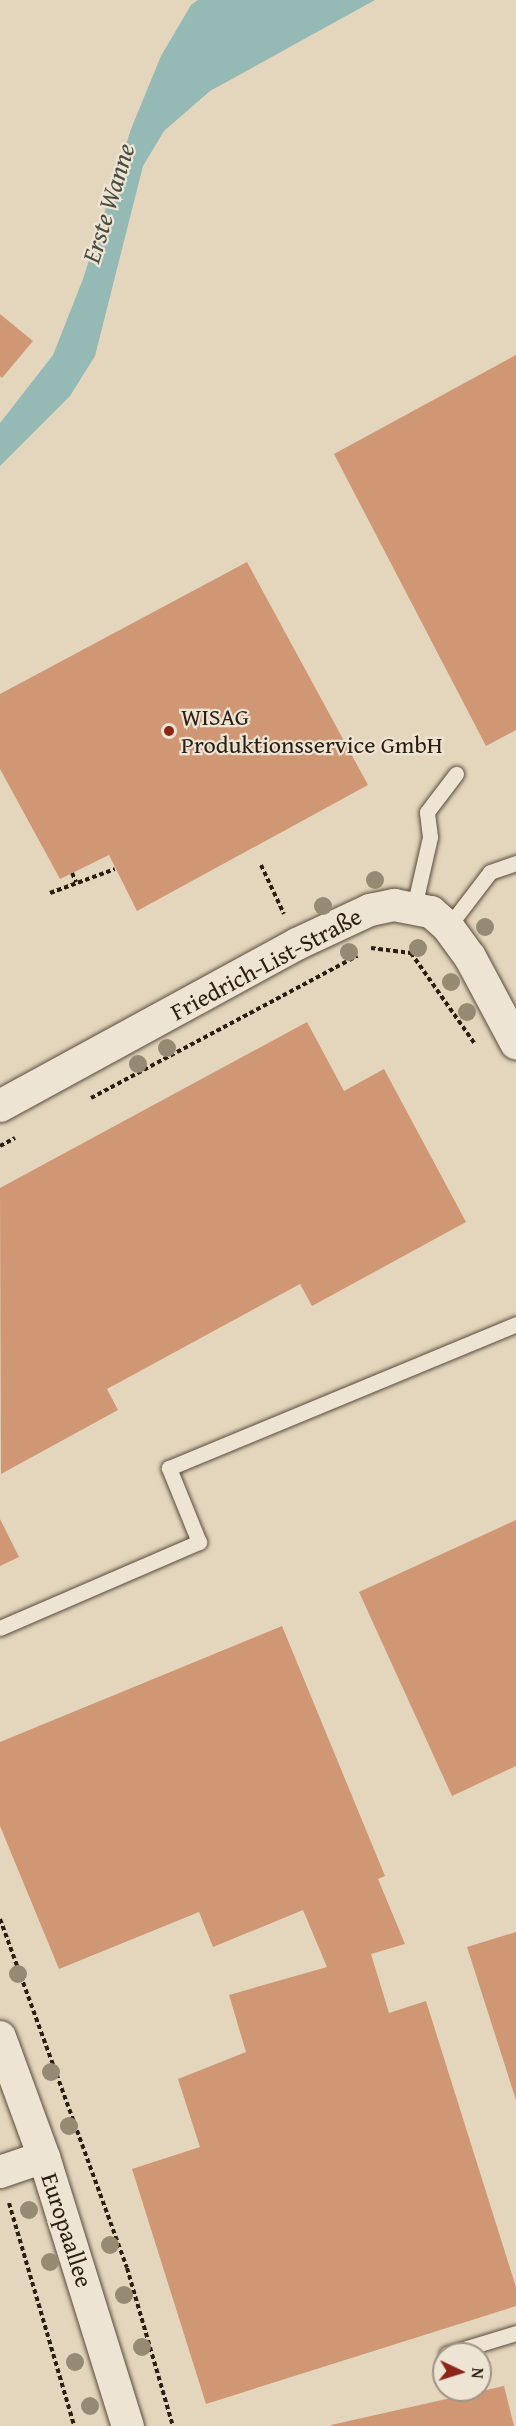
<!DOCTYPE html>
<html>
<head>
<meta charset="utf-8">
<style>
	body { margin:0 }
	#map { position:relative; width:516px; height:2426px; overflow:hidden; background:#e4d6bc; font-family:"Gentium Book Plus",serif }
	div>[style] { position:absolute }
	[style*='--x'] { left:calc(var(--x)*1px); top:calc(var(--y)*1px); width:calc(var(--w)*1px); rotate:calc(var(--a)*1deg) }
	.water>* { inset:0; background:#95b9b4 }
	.building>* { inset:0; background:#d09775 }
	.path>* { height:4px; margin-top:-2px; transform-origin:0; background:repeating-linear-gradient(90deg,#2a1d11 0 4.5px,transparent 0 7.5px) }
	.roads { filter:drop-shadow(0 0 2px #584b3c) drop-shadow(0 0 2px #584b3c) }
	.service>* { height:15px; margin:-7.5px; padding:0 7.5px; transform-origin:7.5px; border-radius:7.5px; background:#ede4d3 }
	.minor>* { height:32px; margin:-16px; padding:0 16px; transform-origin:16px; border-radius:16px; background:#ede4d3 }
	.trees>* { width:18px; height:18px; margin:-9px; border-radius:50%; background:#958b73 }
	.dots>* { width:16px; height:16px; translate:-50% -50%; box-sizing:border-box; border:3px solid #ede4d3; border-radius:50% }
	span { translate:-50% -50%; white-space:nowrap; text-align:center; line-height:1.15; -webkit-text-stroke:4.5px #ede4d3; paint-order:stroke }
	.poi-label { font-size:24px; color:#2a1d11 }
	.left { translate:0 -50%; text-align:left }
	.street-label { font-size:24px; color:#2a1d11 }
	.water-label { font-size:26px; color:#4a4c42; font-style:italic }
	.north { position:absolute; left:432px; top:2342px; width:60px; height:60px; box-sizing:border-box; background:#ede4d3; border:2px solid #9f9485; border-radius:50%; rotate:94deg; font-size:16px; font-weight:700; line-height:24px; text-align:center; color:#2a1d11 }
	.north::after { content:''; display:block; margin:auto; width:21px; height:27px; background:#8f2418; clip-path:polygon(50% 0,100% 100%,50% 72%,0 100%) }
</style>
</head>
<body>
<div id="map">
	<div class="water">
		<div style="clip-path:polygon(198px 0,375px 0,210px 91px,164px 131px,143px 166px,95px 356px,70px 396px,0 466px,0 423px,53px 355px,83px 279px,131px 129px,161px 56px,191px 5px)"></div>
	</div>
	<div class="building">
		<div style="clip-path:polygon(0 314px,33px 341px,2px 378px,0 376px)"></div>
		<div style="clip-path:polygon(516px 355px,516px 730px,486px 746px,334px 454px)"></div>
		<div style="clip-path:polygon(247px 562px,368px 785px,137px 911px,109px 855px,60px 879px,0 769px,0 694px)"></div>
		<div style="clip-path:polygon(307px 1022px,344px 1091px,384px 1069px,466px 1222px,312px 1306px,300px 1284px,107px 1389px,118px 1410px,1px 1474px,0 1188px)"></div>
		<div style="clip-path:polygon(0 1519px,19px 1557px,0 1566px)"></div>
		<div style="clip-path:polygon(516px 1520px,516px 1766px,452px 1796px,359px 1592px)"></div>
		<div style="clip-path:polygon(282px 1626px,385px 1876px,378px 1879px,405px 1944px,371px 1954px,389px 2013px,426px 2001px,516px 2287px,516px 2306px,206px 2404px,132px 2169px,200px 2147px,178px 2079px,246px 2052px,229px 1995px,327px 1967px,303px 1910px,213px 1947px,199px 1912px,59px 1969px,0 1826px,0 1742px)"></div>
		<div style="clip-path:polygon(516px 1932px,516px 2100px,467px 1947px)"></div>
		<div style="clip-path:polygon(504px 2386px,514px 2426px,331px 2426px,331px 2425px)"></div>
	</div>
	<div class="path">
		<div style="--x:261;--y:865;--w:54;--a:64.9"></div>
		<div style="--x:72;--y:873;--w:10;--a:66"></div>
		<div style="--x:50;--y:893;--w:69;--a:-20.3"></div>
		<div style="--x:371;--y:948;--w:40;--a:7.1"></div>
		<div style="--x:411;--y:953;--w:111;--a:54.9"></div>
		<div style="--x:91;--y:1098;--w:302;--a:-28.1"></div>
		<div style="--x:0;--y:1146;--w:17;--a:-28"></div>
		<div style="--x:0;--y:1919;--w:371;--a:70"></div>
		<div style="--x:127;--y:2268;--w:165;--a:73.8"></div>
		<div style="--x:9;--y:2203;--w:232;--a:73.7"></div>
	</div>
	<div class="roads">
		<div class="service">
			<div style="--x:414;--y:907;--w:72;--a:-77.1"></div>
			<div style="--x:430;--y:837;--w:25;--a:-97"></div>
			<div style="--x:427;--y:812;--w:48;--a:-52.7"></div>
			<div style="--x:448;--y:927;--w:69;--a:-52.6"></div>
			<div style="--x:490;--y:872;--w:28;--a:-19"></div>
			<div style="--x:0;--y:1628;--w:217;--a:-23.4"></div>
			<div style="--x:199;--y:1542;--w:80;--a:-112.1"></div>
			<div style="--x:169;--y:1468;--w:376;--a:-22.5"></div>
			<div style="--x:447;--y:2354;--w:72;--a:-16.9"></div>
		</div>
		<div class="minor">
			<div style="--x:0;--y:1106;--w:338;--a:-28.6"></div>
			<div style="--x:297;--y:944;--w:81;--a:-25"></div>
			<div style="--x:370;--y:910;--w:25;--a:-12"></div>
			<div style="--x:394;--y:905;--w:38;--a:11"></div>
			<div style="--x:431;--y:912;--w:23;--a:41"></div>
			<div style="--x:448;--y:927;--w:37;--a:54"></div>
			<div style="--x:470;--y:957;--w:98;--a:61.9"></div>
			<div style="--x:0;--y:2037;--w:128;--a:69.9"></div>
			<div style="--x:44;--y:2157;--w:282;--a:72.7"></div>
			<div style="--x:0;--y:2172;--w:46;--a:-18.8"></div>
		</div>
	</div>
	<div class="trees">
		<div style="left:375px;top:880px"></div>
		<div style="left:323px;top:906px"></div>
		<div style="left:485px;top:927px"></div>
		<div style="left:418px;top:948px"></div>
		<div style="left:349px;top:952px"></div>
		<div style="left:451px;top:982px"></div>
		<div style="left:467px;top:1012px"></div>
		<div style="left:167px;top:1048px"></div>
		<div style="left:138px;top:1064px"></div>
		<div style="left:18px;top:1974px"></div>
		<div style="left:51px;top:2072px"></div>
		<div style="left:69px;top:2126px"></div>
		<div style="left:29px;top:2210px"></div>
		<div style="left:110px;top:2245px"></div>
		<div style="left:50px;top:2262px"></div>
		<div style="left:124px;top:2295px"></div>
		<div style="left:142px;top:2347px"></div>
		<div style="left:75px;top:2362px"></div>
		<div style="left:90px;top:2406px"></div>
	</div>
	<div class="dots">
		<div style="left:169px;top:731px;background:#8f2418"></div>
	</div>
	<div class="poi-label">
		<span class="left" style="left:181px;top:731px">WISAG<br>Produktionsservice GmbH</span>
	</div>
	<div class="street-label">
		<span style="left:266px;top:964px;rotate:-28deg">Friedrich-List-Straße</span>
		<span style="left:67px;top:2230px;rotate:72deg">Europaallee</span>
	</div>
	<div class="water-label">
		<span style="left:108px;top:203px;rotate:-73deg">Erste Wanne</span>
	</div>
	<div class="north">N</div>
</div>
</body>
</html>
